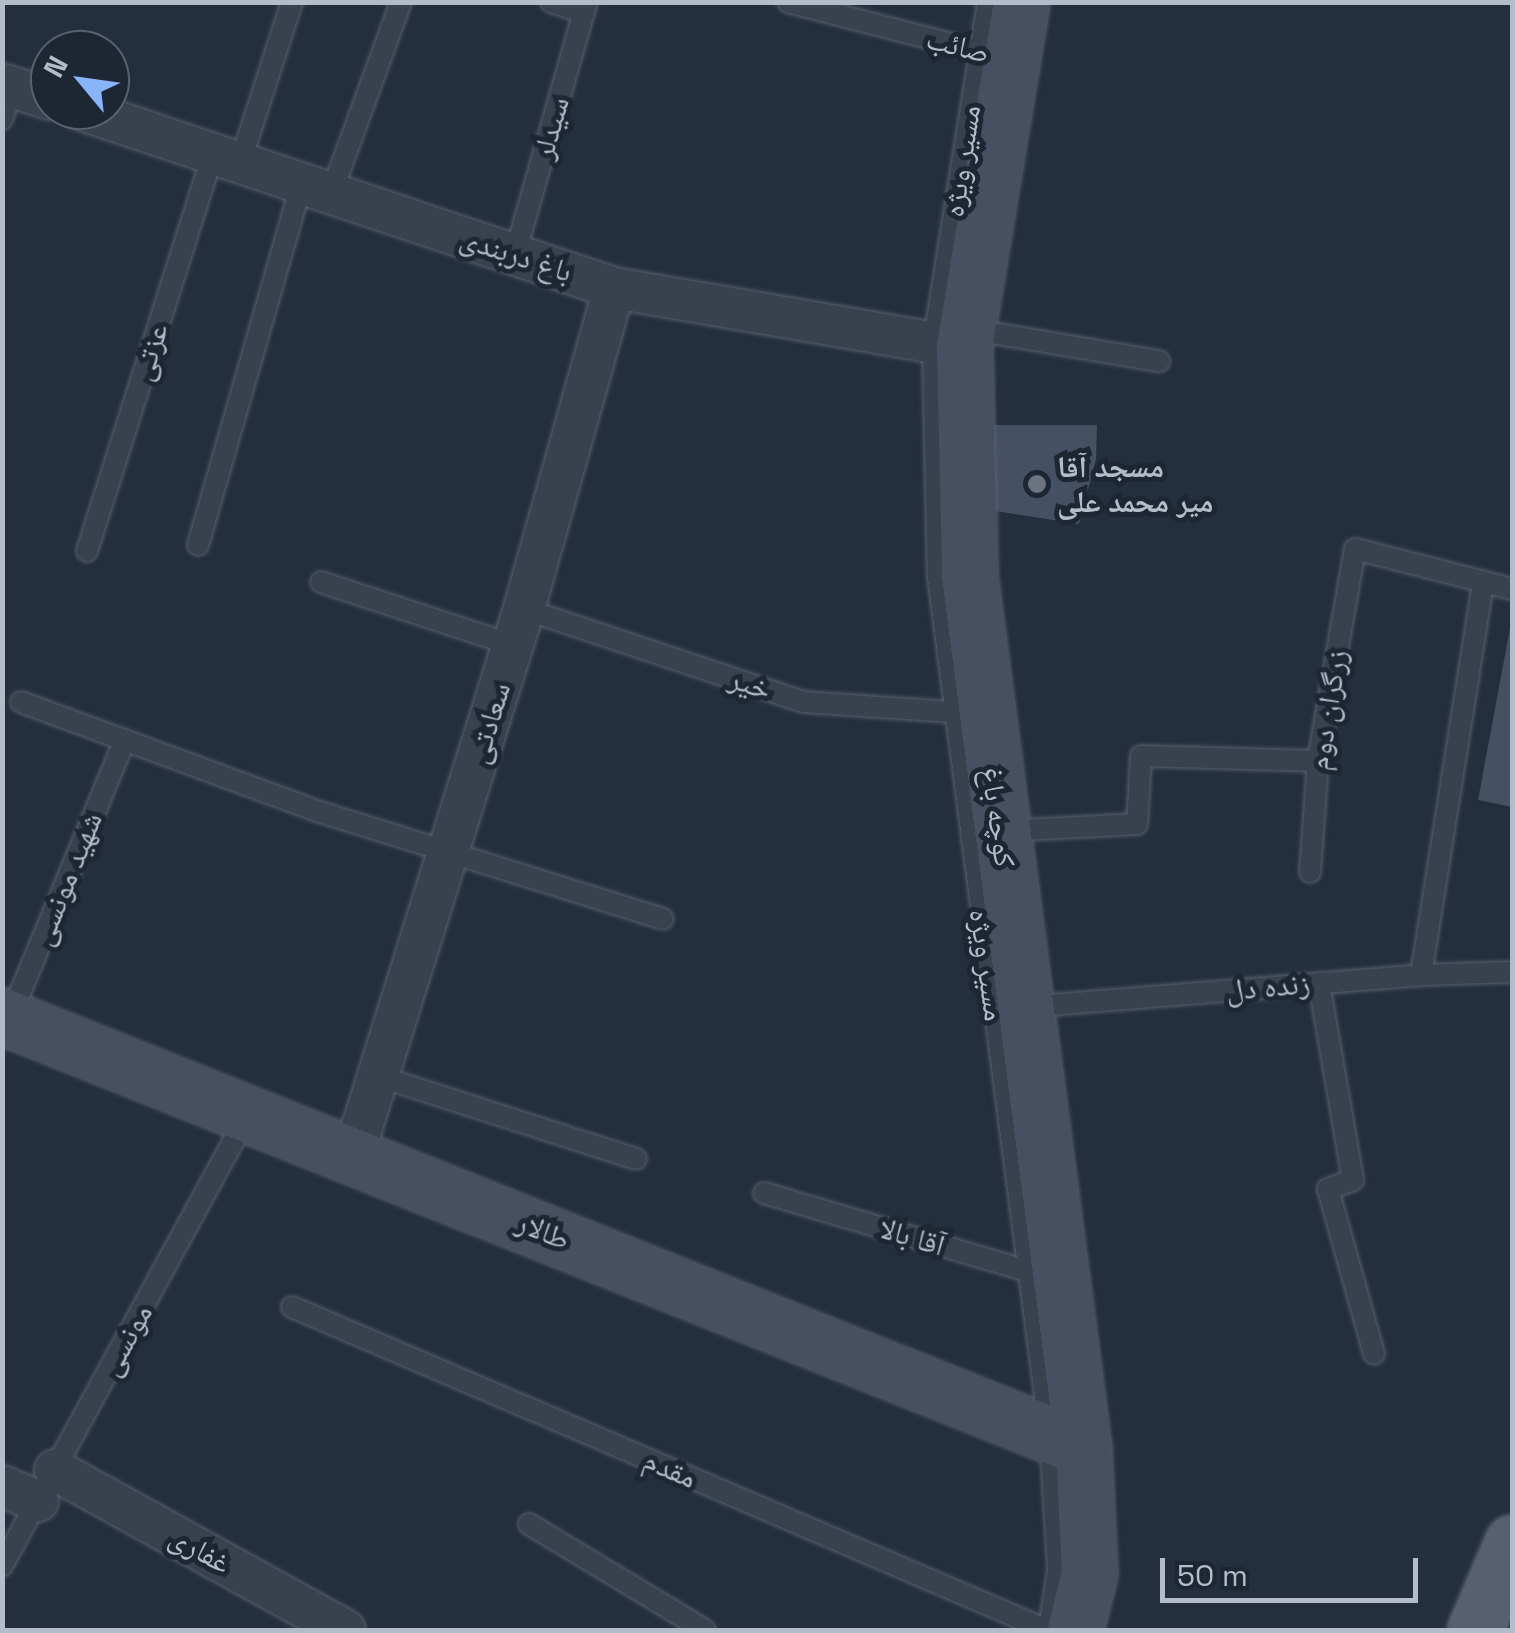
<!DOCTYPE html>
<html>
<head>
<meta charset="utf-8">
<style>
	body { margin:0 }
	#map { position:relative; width:1515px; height:1633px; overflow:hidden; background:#242f3e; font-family:"Space Grotesk","Noto Naskh Arabic",sans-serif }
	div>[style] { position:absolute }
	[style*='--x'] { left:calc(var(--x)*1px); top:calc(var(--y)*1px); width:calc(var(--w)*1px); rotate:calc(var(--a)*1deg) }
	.building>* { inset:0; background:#455162 }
	.roads { filter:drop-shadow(0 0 2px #565f6c) drop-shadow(0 0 2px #565f6c) }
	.lane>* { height:20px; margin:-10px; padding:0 10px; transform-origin:10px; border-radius:10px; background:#38414e }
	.street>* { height:40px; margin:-20px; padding:0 20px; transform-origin:20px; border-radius:20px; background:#38414e }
	.secondary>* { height:55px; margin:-27.5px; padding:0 27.5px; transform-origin:27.5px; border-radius:27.5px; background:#465061 }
	.primary>* { height:55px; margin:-27.5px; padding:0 27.5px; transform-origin:27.5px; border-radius:27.5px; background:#56606e }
	.dots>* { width:28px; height:28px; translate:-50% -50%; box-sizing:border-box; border:5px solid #1d2633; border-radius:50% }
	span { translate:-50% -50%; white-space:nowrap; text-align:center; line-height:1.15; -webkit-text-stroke:10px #1d2633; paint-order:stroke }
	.street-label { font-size:30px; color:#b4bcc9 }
	.poi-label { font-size:30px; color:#b4bcc9; font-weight:700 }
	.left { translate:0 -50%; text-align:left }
	.frame { position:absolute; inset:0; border:5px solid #b4bcc9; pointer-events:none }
	.north { position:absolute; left:30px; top:30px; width:100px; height:100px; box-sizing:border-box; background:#1d2633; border:2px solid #59626f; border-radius:50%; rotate:299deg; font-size:28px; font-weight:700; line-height:40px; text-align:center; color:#b4bcc9 }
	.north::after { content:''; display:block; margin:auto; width:35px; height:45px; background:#8ab4f8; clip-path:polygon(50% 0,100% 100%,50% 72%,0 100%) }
	.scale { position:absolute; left:1160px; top:1558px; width:258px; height:45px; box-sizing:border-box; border:5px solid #b4bcc9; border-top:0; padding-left:12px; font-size:30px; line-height:35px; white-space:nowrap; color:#b4bcc9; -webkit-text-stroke:8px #1d2633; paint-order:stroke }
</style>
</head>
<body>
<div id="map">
	<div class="building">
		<div style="clip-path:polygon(991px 425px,1097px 425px,1096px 459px,1079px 524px,982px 509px)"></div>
		<div style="clip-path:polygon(1511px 623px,1512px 623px,1512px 807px,1478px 800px)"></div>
	</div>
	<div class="roads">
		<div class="lane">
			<div style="--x:551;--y:2;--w:35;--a:18"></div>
			<div style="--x:788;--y:2;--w:209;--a:14.4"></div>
			<div style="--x:988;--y:2;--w:348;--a:99.1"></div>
			<div style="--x:933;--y:346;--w:231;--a:88.8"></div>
			<div style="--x:938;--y:577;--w:864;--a:82.55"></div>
			<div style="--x:1050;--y:1434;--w:136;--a:86.6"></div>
			<div style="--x:1058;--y:1570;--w:61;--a:98.5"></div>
			<div style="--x:2;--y:119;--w:34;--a:-71"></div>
			<div style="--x:240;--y:163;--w:169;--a:-72.1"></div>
			<div style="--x:331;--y:194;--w:204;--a:-70"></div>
			<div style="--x:515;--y:254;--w:262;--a:-74.1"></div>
			<div style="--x:969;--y:329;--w:193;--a:9.6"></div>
			<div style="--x:198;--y:545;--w:377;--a:-74"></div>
			<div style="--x:87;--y:551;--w:417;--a:-72.4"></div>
			<div style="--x:321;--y:582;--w:202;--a:18.2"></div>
			<div style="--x:524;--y:609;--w:295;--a:18.4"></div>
			<div style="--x:804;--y:702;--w:163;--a:3.9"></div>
			<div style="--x:21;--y:702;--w:319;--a:20.2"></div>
			<div style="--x:320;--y:812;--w:359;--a:17.3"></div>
			<div style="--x:1004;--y:831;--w:133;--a:-3"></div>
			<div style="--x:1137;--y:824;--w:68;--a:-86.6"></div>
			<div style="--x:1141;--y:756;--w:177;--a:1.6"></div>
			<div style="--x:1310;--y:872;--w:111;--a:-85.9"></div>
			<div style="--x:1318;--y:761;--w:215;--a:-80.1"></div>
			<div style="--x:1355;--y:549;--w:162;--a:14.3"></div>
			<div style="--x:1421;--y:975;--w:398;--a:-81"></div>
			<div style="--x:1319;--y:983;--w:200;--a:80.2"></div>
			<div style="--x:1353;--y:1180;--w:27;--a:160"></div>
			<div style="--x:1328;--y:1189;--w:171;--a:74.4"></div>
			<div style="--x:1025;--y:1007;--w:397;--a:-4.6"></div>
			<div style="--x:1421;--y:975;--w:91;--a:-1.9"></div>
			<div style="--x:10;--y:1017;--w:300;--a:-67.5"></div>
			<div style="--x:378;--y:1076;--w:271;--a:17.8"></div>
			<div style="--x:764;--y:1193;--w:288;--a:16.5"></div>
			<div style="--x:292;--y:1307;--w:821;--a:23.16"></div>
			<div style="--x:529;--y:1524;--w:205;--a:31.1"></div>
			<div style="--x:2;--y:1566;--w:512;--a:-61.43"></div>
		</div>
		<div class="street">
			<div style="--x:2;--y:84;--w:50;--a:17.4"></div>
			<div style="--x:82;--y:110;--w:561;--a:18.5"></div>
			<div style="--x:614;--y:288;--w:355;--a:9.7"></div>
			<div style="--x:353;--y:1156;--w:573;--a:-72.64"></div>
			<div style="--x:524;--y:609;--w:333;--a:-74.3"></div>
			<div style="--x:55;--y:1470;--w:331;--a:28.9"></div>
			<div style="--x:2;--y:1486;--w:39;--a:23"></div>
		</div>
		<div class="secondary">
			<div style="--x:1021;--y:2;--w:351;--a:99.4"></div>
			<div style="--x:964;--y:348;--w:227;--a:88.7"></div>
			<div style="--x:969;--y:575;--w:880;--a:82.56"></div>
			<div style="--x:1083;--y:1448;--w:125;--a:87.3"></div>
			<div style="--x:1089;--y:1573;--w:59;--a:103.8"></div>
			<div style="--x:2;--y:1016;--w:1164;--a:21.78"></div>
		</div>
		<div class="primary">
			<div style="--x:1475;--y:1630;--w:95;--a:-67"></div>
		</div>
	</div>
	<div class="dots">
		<div style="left:1037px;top:484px;background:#6b7280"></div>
	</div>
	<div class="street-label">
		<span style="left:958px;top:46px;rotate:14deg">صائب</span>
		<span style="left:551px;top:128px;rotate:-74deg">سیدلر</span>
		<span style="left:962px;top:161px;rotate:-81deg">مسیر ویژه</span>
		<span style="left:516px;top:255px;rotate:18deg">باغ دربندی</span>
		<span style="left:150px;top:352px;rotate:-72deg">عزتی</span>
		<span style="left:750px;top:684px;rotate:18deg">خیر</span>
		<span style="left:1328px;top:710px;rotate:-81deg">زرگران دوم</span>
		<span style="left:489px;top:723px;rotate:-73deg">سعادتی</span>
		<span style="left:998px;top:817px;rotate:82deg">کوچه باغ</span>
		<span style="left:67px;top:879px;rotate:-68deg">شهید مونسی</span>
		<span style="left:987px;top:965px;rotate:82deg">مسیر ویژه</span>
		<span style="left:1268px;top:987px;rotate:-5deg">زنده دل</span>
		<span style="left:543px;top:1231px;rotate:22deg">طالار</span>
		<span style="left:912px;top:1237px;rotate:17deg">آقا بالا</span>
		<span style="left:126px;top:1340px;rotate:-61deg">مونسی</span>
		<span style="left:670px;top:1469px;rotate:23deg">مقدم</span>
		<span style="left:200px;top:1550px;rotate:29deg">غفاری</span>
	</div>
	<div class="poi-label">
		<span class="left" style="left:1057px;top:484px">مسجد آقا<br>میر محمد علی</span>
	</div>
	<div class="frame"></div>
	<div class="north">N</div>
	<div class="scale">50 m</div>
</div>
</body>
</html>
